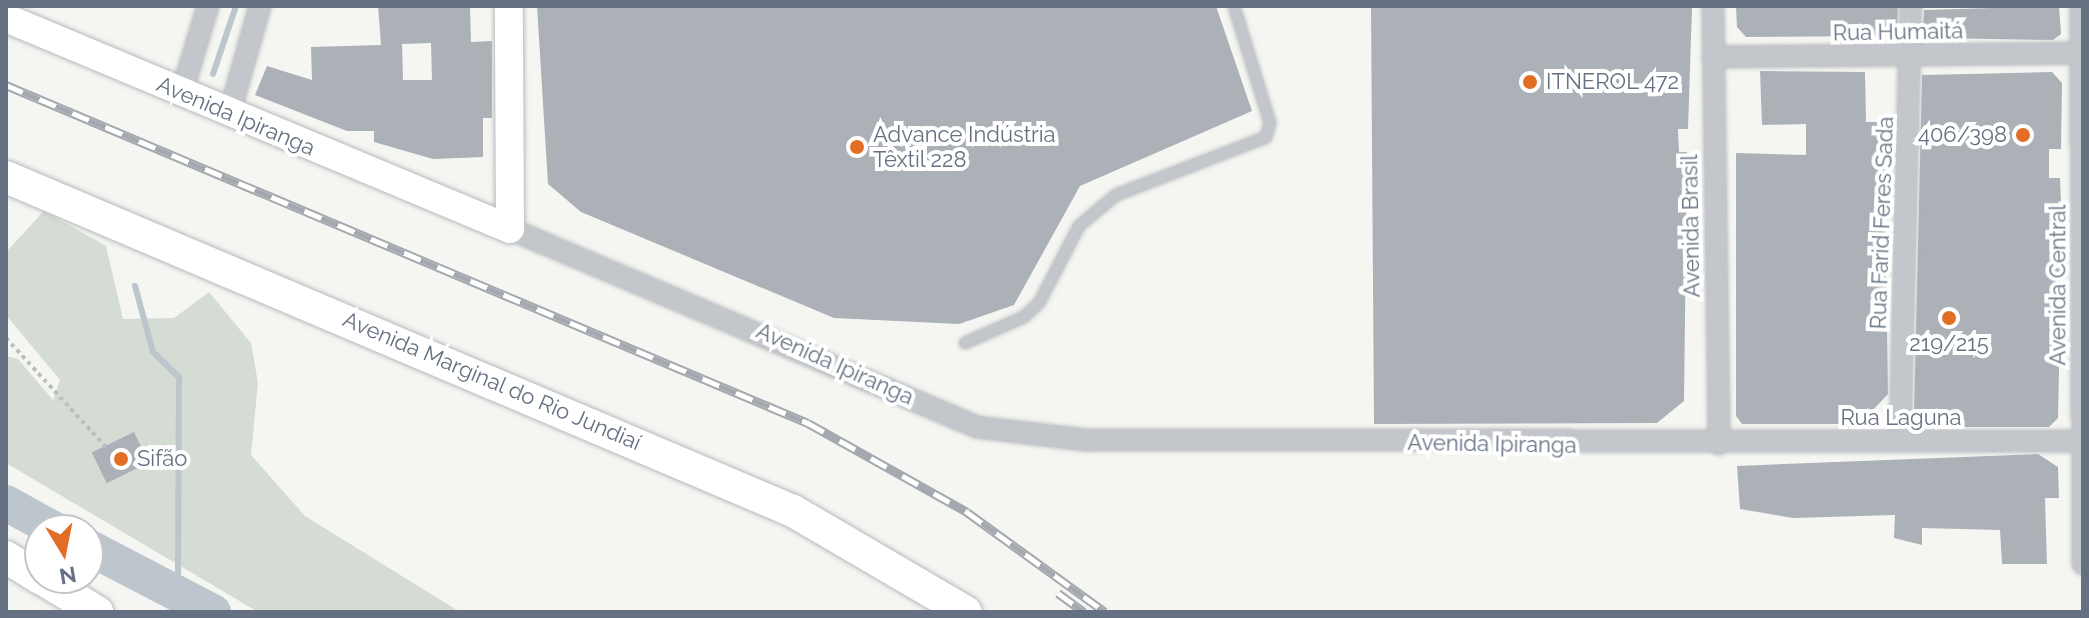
<!DOCTYPE html>
<html>
<head>
<meta charset="utf-8">
<style>
	body { margin:0 }
	#map { position:relative; width:2089px; height:618px; overflow:hidden; background:#f5f6f2; font-family:Raleway,sans-serif }
	div>[style] { position:absolute }
	[style*='--x'] { left:calc(var(--x)*1px); top:calc(var(--y)*1px); width:calc(var(--w)*1px); rotate:calc(var(--a)*1deg) }
	.green>* { inset:0; background:#d5dcd3 }
	.stream>* { height:6px; margin:-3px; padding:0 3px; transform-origin:3px; border-radius:3px; background:#bcc6cc }
	.river>* { height:36px; margin:-18px; padding:0 18px; transform-origin:18px; border-radius:18px; background:#bcc6cc }
	.building>* { inset:0; background:#acb1b8; transform-origin:0 0 }
	.path>* { height:4px; margin-top:-2px; transform-origin:0; background:repeating-linear-gradient(90deg,#bdbec1 0 4px,transparent 0 8px) }
	.roads { filter:drop-shadow(0 0 2px #b6b9be) drop-shadow(0 0 2px #b6b9be) }
	.lane>* { height:10px; margin:-5px; padding:0 5px; transform-origin:5px; border-radius:5px; background:#c3c6ca }
	.street>* { height:20px; margin:-10px; padding:0 10px; transform-origin:10px; border-radius:10px; background:#c3c6ca }
	.secondary>* { height:28px; margin:-14px; padding:0 14px; transform-origin:14px; border-radius:14px; background:#fff }
	.primary>* { height:32px; margin:-16px; padding:0 16px; transform-origin:16px; border-radius:16px; background:#fff }
	.rail>* { height:9px; margin-top:-4.5px; transform-origin:0; background:repeating-linear-gradient(90deg,#fff 0 18px,#a4a8af 0 36px); box-sizing:border-box; border-block:2px solid #a4a8af }
	.dots>* { width:22px; height:22px; translate:-50% -50%; box-sizing:border-box; border:4px solid #fff; border-radius:50% }
	span { translate:-50% -50%; white-space:nowrap; text-align:center; line-height:1.15; -webkit-text-stroke:8px #fff; paint-order:stroke }
	.street-label { font-size:22px; color:#657183 }
	.poi-label { font-size:22px; color:#657183 }
	.left { translate:0 -50%; text-align:left }
	.right { translate:-100% -50%; text-align:right }
	.frame { position:absolute; inset:0; border:8px solid #657183; pointer-events:none }
	.north { position:absolute; left:24px; top:514px; width:80px; height:80px; box-sizing:border-box; background:#fff; border:2px solid #c1c6cd; border-radius:50%; rotate:170deg; font-size:22px; font-weight:700; line-height:32px; text-align:center; color:#657183 }
	.north::after { content:''; display:block; margin:auto; width:28px; height:36px; background:#e26d25; clip-path:polygon(50% 0,100% 100%,50% 72%,0 100%) }
</style>
</head>
<body>
<div id="map">
	<div class="green">
		<div style="clip-path:polygon(44px 211px,106px 246px,123px 319px,174px 318px,209px 292px,251px 343px,258px 383px,251px 455px,305px 516px,460px 612px,258px 612px,6px 463px,6px 356px,18px 359px,53px 400px,60px 380px,6px 315px,6px 252px)"></div>
	</div>
	<div class="stream">
		<div style="--x:213;--y:74;--w:72;--a:-71.3"></div>
		<div style="--x:135;--y:286;--w:68;--a:74.7"></div>
		<div style="--x:153;--y:352;--w:36;--a:44"></div>
		<div style="--x:179;--y:377;--w:214;--a:90.3"></div>
	</div>
	<div class="river">
		<div style="--x:6;--y:503;--w:56;--a:28.9"></div>
		<div style="--x:88;--y:547;--w:141;--a:27.5"></div>
	</div>
	<div class="building">
		<div style="clip-path:polygon(evenodd,378px 6px,470px 6px,471px 42px,492px 41px,492px 118px,483px 118px,483px 157px,433px 159px,374px 142px,374px 131px,347px 131px,255px 95px,267px 66px,312px 80px,311px 47px,381px 45px,378px 6px,431px 43px,432px 80px,403px 80px,402px 44px,431px 43px)"></div>
		<div style="clip-path:polygon(537px 6px,1216px 6px,1252px 111px,1080px 186px,1014px 305px,959px 324px,834px 318px,581px 212px,548px 184px)"></div>
		<div style="clip-path:polygon(1371px 6px,1692px 8px,1688px 129px,1678px 129px,1679px 152px,1687px 152px,1684px 401px,1657px 423px,1374px 424px)"></div>
		<div style="clip-path:polygon(1736px 6px,1898px 6px,1897px 36px,1746px 37px,1737px 27px)"></div>
		<div style="clip-path:polygon(2059px 6px,2061px 34px,2053px 40px,1934px 38px,1923px 30px,1924px 10px)"></div>
		<div style="clip-path:polygon(1760px 71px,1865px 72px,1866px 122px,1884px 122px,1888px 394px,1860px 424px,1742px 424px,1736px 416px,1736px 153px,1806px 155px,1806px 124px,1762px 125px)"></div>
		<div style="clip-path:polygon(2052px 72px,2062px 83px,2061px 149px,2049px 149px,2049px 178px,2060px 178px,2062px 225px,2058px 418px,2049px 427px,1925px 427px,1914px 412px,1922px 75px)"></div>
		<div style="left:134px;top:432px;width:34px;height:47px;rotate:64deg"></div>
		<div style="clip-path:polygon(2038px 454px,2058px 467px,2059px 498px,2045px 498px,2047px 564px,2002px 564px,2000px 530px,1922px 528px,1922px 545px,1894px 538px,1895px 515px,1793px 518px,1740px 509px,1737px 466px)"></div>
	</div>
	<div class="path">
		<div style="--x:6;--y:338;--w:148;--a:47.5"></div>
	</div>
	<div class="roads">
		<div class="lane">
			<div style="--x:965;--y:343;--w:64;--a:-23.8"></div>
			<div style="--x:1024;--y:317;--w:21;--a:-43"></div>
			<div style="--x:1039;--y:303;--w:87;--a:-62.5"></div>
			<div style="--x:1079;--y:226;--w:48;--a:-40"></div>
			<div style="--x:1116;--y:195;--w:161;--a:-21.1"></div>
			<div style="--x:1266;--y:137;--w:15;--a:-74"></div>
			<div style="--x:1270;--y:123;--w:122;--a:-107.1"></div>
		</div>
		<div class="street">
			<div style="--x:1713;--y:6;--w:438;--a:89.2"></div>
			<div style="--x:2081;--y:6;--w:558;--a:89.79"></div>
			<div style="--x:1713;--y:57;--w:370;--a:-0.6"></div>
			<div style="--x:182;--y:92;--w:90;--a:-73.2"></div>
			<div style="--x:229;--y:115;--w:113;--a:-74.1"></div>
			<div style="--x:510;--y:229;--w:507;--a:22.98"></div>
			<div style="--x:977;--y:427;--w:110;--a:6.8"></div>
			<div style="--x:1086;--y:440;--w:997;--a:0.06"></div>
			<div style="--x:1900;--y:441;--w:435;--a:-88.6"></div>
		</div>
		<div class="secondary">
			<div style="--x:6;--y:18;--w:546;--a:22.72"></div>
			<div style="--x:510;--y:229;--w:223;--a:-90.3"></div>
		</div>
		<div class="primary">
			<div style="--x:6;--y:177;--w:855;--a:23"></div>
			<div style="--x:793;--y:511;--w:200;--a:30.3"></div>
			<div style="--x:6;--y:557;--w:40;--a:32"></div>
			<div style="--x:41;--y:578;--w:66;--a:31.3"></div>
		</div>
	</div>
	<div class="rail">
		<div style="--x:6;--y:85;--w:870;--a:22.85"></div>
		<div style="--x:808;--y:423;--w:182;--a:29.2"></div>
		<div style="--x:967;--y:512;--w:170;--a:35.9"></div>
		<div style="--x:1058;--y:593;--w:32;--a:36"></div>
	</div>
	<div class="dots">
		<div style="left:1530px;top:82px;background:#e26d25"></div>
		<div style="left:2023px;top:135px;background:#e26d25"></div>
		<div style="left:857px;top:147px;background:#e26d25"></div>
		<div style="left:1949px;top:318px;background:#e26d25"></div>
		<div style="left:121px;top:459px;background:#e26d25"></div>
	</div>
	<div class="street-label">
		<span style="left:1898px;top:32px;rotate:-1deg">Rua Humaitá</span>
		<span style="left:236px;top:116px;rotate:23deg">Avenida Ipiranga</span>
		<span style="left:1882px;top:223px;rotate:-88deg">Rua Farid Feres Sada</span>
		<span style="left:1691px;top:226px;rotate:-91deg">Avenida Brasil</span>
		<span style="left:2058px;top:285px;rotate:-90deg">Avenida Central</span>
		<span style="left:835px;top:364px;rotate:24deg">Avenida Ipiranga</span>
		<span style="left:492px;top:381px;rotate:23deg">Avenida Marginal do Rio Jundiaí</span>
		<span style="left:1901px;top:418px">Rua Laguna</span>
		<span style="left:1492px;top:444px;rotate:1deg">Avenida Ipiranga</span>
	</div>
	<div class="poi-label">
		<span class="left" style="left:1546px;top:82px">ITNEROL 472</span>
		<span class="left" style="left:873px;top:147px">Advance Indústria<br>Têxtil 228</span>
		<span class="right" style="left:2007px;top:135px">406/398</span>
		<span style="left:1949px;top:344px">219/215</span>
		<span class="left" style="left:137px;top:459px">Sifão</span>
	</div>
	<div class="frame"></div>
	<div class="north">N</div>
</div>
</body>
</html>
